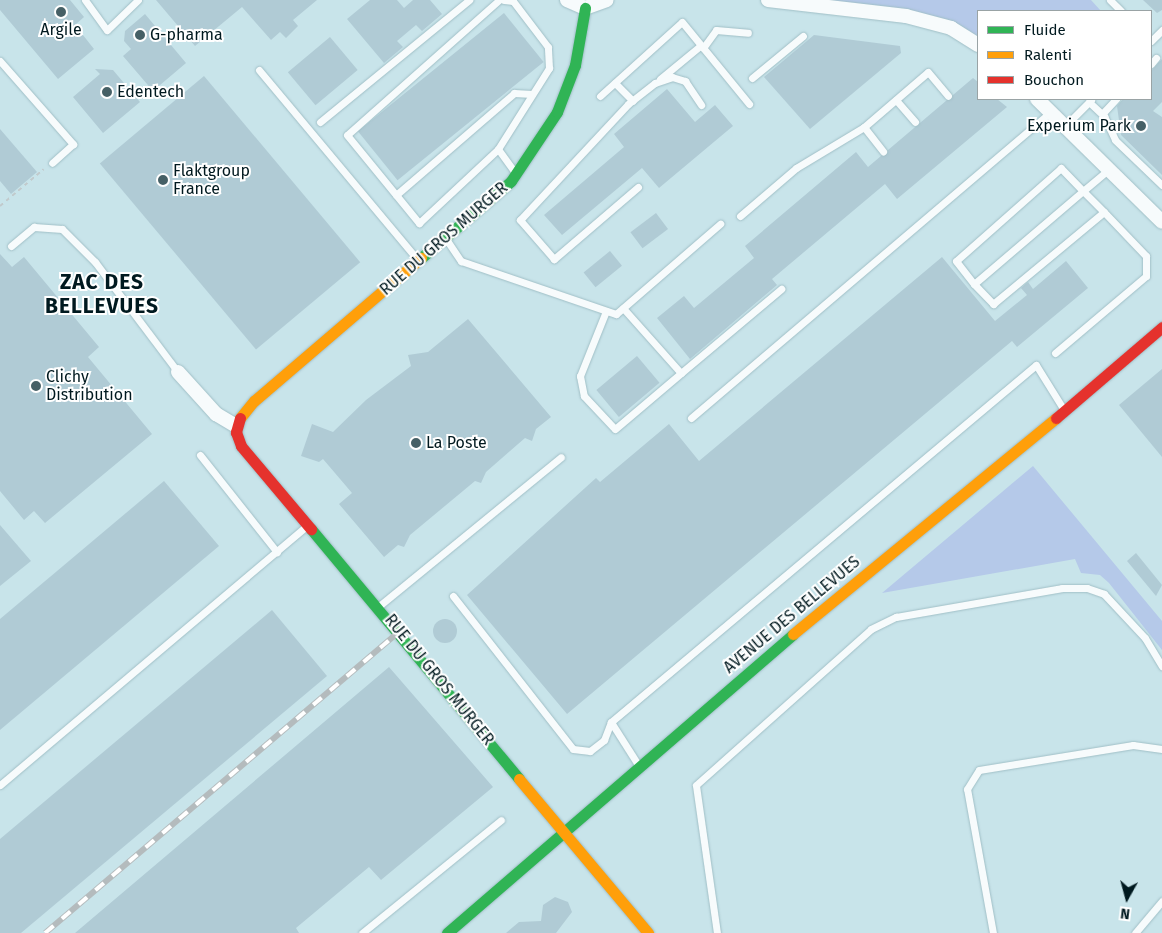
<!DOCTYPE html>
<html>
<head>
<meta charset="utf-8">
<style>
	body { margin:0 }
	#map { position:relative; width:1162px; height:933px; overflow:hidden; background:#c8e4ea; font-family:"Fira Sans",sans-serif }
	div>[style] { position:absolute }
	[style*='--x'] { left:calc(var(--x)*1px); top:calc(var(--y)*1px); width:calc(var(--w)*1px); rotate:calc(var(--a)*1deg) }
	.green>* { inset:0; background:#b5c9e9 }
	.building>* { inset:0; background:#b0cbd5; transform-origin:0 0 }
	.round { border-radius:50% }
	.path>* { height:2px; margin-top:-1px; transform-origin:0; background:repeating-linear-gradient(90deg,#c1cacc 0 4px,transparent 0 8px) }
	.roads { filter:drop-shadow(0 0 1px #a0bfc6) drop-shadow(0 0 1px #a0bfc6) }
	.lane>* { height:7px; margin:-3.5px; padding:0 3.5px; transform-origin:3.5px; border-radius:3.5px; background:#f7fbfc }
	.street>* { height:14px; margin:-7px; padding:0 7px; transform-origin:7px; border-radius:7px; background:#f7fbfc }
	.fast>* { height:11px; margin:-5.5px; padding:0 5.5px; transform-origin:5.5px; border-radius:5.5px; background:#30b455 }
	.slow>* { height:11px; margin:-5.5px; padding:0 5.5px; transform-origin:5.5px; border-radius:5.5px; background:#ff9f0a }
	.jam>* { height:11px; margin:-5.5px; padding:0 5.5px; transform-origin:5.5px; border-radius:5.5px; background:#e5322d }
	.rail>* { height:5.5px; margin-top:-2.75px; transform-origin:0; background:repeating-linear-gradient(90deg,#fff 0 11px,#b4bbbd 0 22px); box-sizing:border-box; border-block:1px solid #b4bbbd }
	.dots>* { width:14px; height:14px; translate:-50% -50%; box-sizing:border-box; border:2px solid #fff; border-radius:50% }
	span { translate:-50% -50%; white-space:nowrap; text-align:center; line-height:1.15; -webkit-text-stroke:4px #fff; paint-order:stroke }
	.poi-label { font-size:16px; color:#00191f }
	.left { translate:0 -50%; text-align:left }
	.right { translate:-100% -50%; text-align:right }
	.street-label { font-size:16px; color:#00191f }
	.district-label { font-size:21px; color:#00191f; font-weight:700; letter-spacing:1px }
	.legend { position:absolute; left:977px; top:10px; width:175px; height:90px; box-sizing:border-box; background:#fff; border:1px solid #99a3a5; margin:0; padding:6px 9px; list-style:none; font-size:15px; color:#00191f }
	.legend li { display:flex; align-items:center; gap:10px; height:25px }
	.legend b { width:25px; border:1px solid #99a3a5 }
	.north { position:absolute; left:1102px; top:873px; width:50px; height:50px; -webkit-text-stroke:4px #fff; paint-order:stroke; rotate:187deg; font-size:14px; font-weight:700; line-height:20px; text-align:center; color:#00191f }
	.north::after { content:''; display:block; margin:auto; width:18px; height:22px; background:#00191f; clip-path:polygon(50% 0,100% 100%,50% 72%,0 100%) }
</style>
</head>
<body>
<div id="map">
	<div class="green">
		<div style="clip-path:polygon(822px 0,1091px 0,1101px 11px,978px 11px,978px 38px)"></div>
		<div style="clip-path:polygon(1033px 466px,1162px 621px,1162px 650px,1109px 583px,1100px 575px,1081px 573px,1075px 559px,882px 593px)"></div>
	</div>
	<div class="building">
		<div style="clip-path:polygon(0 0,70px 0,84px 17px,75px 25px,94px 49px,58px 79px,0 10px)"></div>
		<div style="clip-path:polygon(156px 0,317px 0,293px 20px,298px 26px,286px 38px,280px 32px,271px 40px,242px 7px,195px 46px)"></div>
		<div style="clip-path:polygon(370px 0,397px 0,404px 8px,413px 0,430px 0,442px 14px,422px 31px,416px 25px,397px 41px,403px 47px,384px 63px,347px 19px)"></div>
		<div style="clip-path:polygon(1143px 0,1162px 0,1162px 10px,1157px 13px)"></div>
		<div style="left:504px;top:13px;width:63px;height:188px;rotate:51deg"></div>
		<div style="clip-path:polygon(145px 14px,186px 63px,153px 91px,123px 56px,131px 49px,124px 41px,125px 31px)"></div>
		<div style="clip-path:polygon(814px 35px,900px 46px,901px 53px,810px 129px,764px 77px)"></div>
		<div style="left:330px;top:37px;width:43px;height:55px;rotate:50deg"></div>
		<div style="clip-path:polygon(1162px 59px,1162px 102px,1153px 111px,1162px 117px,1162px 175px,1121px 135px,1117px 106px,1123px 99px,1151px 99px,1151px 71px)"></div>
		<div style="clip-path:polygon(95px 69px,113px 70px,140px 102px,103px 133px,73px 97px,100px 74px)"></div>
		<div style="left:204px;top:76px;width:243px;height:136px;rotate:50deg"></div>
		<div style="clip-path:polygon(973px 78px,978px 82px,978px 99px,997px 99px,1007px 107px,897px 199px,885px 184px,772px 279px,777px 285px,690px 359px,657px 318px,684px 296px,694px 308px,754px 258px,745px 246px,856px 152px,868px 167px)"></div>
		<div style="clip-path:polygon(667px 89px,695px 122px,715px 105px,733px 126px,659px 188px,642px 168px,562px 235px,544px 215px,624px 147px,614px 134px)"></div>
		<div style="clip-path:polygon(0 129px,37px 172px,11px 194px,0 181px)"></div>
		<div style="left:656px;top:213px;width:20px;height:32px;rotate:53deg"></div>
		<div style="left:610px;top:251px;width:19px;height:34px;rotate:51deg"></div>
		<div style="clip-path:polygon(0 254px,12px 267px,24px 257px,99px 347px,88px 357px,152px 434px,45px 523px,34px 511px,24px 520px,0 491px)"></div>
		<div style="clip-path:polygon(942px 257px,995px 321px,1027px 295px,1021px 288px,1028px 282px,1033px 289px,1066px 261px,1088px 288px,1017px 347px,1012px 341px,567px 714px,467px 595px,596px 478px,600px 482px,669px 424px,699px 461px)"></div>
		<div style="clip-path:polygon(468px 319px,551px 417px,536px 429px,532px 441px,525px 438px,486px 472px,481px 483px,475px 481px,410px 535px,404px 547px,398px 545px,384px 557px,339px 504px,352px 493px,323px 459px,319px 462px,301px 456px,312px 424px,333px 432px,366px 400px,411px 366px,408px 355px,428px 352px)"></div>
		<div style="left:637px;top:356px;width:35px;height:53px;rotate:50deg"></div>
		<div style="clip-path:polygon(1162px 369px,1162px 457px,1119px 405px)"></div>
		<div style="clip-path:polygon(164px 481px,219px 546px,0 730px,0 619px)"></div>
		<div style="clip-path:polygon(0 525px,31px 561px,0 586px)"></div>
		<div style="clip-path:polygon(1136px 553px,1162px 585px,1156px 596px,1127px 561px)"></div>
		<div style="clip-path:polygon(272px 610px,327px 676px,21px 933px,0 933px,0 839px)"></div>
		<div class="round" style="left:433px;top:619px;width:24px;height:24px"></div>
		<div style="clip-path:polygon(389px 667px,493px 787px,381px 880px,369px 867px,296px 928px,299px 933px,75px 933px)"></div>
		<div style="clip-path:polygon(555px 897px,568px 902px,572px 912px,556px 933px,506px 933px,519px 922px,541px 921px,543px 905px)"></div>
	</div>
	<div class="path">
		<div style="--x:0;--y:206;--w:57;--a:-40.1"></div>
	</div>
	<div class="roads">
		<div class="lane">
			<div style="--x:85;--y:0;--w:37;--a:54"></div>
			<div style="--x:107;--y:30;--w:43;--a:-44.1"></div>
			<div style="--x:499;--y:0;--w:203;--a:138.4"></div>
			<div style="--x:347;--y:135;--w:114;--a:50.7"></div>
			<div style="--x:419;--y:223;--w:108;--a:-43.1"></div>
			<div style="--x:498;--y:149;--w:96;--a:-57.8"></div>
			<div style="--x:549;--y:68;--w:21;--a:-93"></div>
			<div style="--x:548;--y:47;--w:58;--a:-127.3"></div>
			<div style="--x:513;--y:1;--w:9;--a:-174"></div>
			<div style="--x:1110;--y:0;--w:16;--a:45"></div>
			<div style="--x:1151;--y:41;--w:16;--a:-45"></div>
			<div style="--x:703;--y:48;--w:22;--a:-54"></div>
			<div style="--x:716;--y:30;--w:32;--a:5"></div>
			<div style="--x:0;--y:61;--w:111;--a:48.7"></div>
			<div style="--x:73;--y:144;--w:28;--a:138"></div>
			<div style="--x:1151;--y:64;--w:8;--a:-50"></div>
			<div style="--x:259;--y:70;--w:246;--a:50.1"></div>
			<div style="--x:752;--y:78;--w:66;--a:-39.5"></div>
			<div style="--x:660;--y:79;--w:52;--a:-39.5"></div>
			<div style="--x:615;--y:83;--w:25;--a:45"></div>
			<div style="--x:600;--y:96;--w:110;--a:-42.1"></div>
			<div style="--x:682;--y:22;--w:106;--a:50.7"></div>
			<div style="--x:896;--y:100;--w:29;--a:49"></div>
			<div style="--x:1089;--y:102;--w:21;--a:43"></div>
			<div style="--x:1104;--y:116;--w:26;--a:65"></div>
			<div style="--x:1115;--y:140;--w:65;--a:43.8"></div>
			<div style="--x:1102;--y:114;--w:21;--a:-47"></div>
			<div style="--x:320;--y:122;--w:193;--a:-39.3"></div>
			<div style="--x:1065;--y:126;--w:37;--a:-45"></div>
			<div style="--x:864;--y:127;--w:31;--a:52"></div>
			<div style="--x:498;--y:149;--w:29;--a:54"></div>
			<div style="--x:638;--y:187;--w:111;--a:139.4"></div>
			<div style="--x:554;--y:259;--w:52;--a:-131.1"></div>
			<div style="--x:520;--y:220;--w:158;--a:-47"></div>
			<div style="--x:628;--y:104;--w:34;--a:-38"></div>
			<div style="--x:655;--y:83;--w:18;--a:-19"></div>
			<div style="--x:672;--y:77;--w:14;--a:17"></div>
			<div style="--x:685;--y:81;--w:29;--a:56"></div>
			<div style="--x:396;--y:195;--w:156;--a:-40.8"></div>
			<div style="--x:514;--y:93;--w:18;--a:3"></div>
			<div style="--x:740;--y:216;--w:74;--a:-40.6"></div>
			<div style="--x:796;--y:168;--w:79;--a:-31.1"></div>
			<div style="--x:864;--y:127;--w:84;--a:-40.7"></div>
			<div style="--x:928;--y:72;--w:31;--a:50"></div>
			<div style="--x:446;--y:239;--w:27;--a:56"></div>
			<div style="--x:461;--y:261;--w:164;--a:18.9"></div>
			<div style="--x:616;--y:314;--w:138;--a:-40.9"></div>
			<div style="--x:11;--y:246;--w:30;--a:-40"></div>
			<div style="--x:34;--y:227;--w:28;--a:4"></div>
			<div style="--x:62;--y:229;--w:47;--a:45"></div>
			<div style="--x:95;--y:262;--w:138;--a:53"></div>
			<div style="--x:974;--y:284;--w:28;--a:46"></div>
			<div style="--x:993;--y:304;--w:144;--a:-39.7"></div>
			<div style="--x:623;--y:308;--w:87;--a:48.3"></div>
			<div style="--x:681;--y:373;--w:131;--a:-40"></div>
			<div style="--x:606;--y:311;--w:70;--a:111.8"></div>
			<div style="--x:580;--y:376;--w:20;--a:79"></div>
			<div style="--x:584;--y:396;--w:45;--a:46.8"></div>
			<div style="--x:615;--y:429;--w:87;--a:-40.3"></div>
			<div style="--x:1055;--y:353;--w:119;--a:-40.2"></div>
			<div style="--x:1146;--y:276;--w:20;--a:-90"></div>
			<div style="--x:1146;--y:256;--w:61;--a:-133.7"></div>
			<div style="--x:1104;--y:212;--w:30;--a:-135"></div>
			<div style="--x:1083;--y:191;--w:32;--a:-134"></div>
			<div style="--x:1061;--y:168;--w:140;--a:138.5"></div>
			<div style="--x:956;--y:261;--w:29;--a:52"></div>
			<div style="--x:974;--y:284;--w:143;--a:-40.5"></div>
			<div style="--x:1083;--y:191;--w:34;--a:-40"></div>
			<div style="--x:691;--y:418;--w:472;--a:-40.4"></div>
			<div style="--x:200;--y:455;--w:124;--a:51.6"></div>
			<div style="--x:453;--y:596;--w:194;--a:51.9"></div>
			<div style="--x:573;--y:749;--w:17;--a:7"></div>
			<div style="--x:590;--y:751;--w:18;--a:-38"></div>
			<div style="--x:604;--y:740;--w:19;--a:-69"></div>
			<div style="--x:611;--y:722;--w:555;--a:-40.03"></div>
			<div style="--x:1036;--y:365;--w:53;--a:58.1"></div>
			<div style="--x:379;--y:606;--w:235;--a:-39.3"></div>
			<div style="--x:611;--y:722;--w:49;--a:57.6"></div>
			<div style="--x:0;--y:785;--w:402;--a:-40.2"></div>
			<div style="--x:362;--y:933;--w:179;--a:-39.1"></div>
			<div style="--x:717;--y:933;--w:149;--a:-98.1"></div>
			<div style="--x:696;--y:785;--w:234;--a:-41.7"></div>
			<div style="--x:871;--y:629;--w:28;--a:-26"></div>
			<div style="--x:896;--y:617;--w:169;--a:-9.9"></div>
			<div style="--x:1062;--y:588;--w:25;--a:0"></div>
			<div style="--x:1087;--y:588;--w:18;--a:19"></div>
			<div style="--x:1104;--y:594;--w:60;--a:47"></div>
			<div style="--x:1145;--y:638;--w:33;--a:59"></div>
			<div style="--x:993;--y:933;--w:146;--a:-100.2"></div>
			<div style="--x:967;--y:789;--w:22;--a:-58"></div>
			<div style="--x:979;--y:770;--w:156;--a:-9.2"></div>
			<div style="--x:1133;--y:745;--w:29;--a:8"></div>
			<div style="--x:1135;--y:933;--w:42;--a:-49.8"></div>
		</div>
		<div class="street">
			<div style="--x:567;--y:0;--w:20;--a:24"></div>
			<div style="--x:585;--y:8;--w:23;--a:-20"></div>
			<div style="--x:768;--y:0;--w:139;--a:6.6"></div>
			<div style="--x:906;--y:16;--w:47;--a:14.9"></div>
			<div style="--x:951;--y:28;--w:32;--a:32"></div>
			<div style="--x:1037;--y:99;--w:175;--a:44.5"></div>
			<div style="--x:178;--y:372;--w:57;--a:47.9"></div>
			<div style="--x:216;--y:414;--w:23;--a:31"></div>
		</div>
		<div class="fast">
			<div style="--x:421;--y:258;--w:118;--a:-40.5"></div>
			<div style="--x:511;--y:181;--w:83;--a:-56.3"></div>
			<div style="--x:557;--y:112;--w:50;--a:-69"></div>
			<div style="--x:575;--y:65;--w:58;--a:-80"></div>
			<div style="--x:311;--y:529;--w:325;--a:50.2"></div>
			<div style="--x:447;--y:933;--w:457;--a:-40.8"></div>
		</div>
		<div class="slow">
			<div style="--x:240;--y:418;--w:22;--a:-51"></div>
			<div style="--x:254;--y:401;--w:220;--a:-40.6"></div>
			<div style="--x:793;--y:634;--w:340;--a:-39.4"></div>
			<div style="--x:519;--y:779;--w:201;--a:50"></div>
		</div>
		<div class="jam">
			<div style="--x:240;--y:418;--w:15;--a:106"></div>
			<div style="--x:236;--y:432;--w:15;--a:70"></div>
			<div style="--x:241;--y:446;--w:109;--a:49.9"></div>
			<div style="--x:1056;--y:418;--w:140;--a:-40.6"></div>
		</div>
	</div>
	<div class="rail">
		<div style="--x:45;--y:933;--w:465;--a:-40.4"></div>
	</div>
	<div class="dots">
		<div style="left:61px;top:12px;background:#466066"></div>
		<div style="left:140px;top:35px;background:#466066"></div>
		<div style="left:107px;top:92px;background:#466066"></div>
		<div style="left:1141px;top:126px;background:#466066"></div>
		<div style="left:163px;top:180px;background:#466066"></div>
		<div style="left:36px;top:386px;background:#466066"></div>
		<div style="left:416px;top:443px;background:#466066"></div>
	</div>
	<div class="poi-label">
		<span style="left:61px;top:30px">Argile</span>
		<span class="left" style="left:150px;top:35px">G-pharma</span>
		<span class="left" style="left:117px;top:92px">Edentech</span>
		<span class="right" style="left:1131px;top:126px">Experium Park</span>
		<span class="left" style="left:173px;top:180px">Flaktgroup<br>France</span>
		<span class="left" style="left:46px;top:386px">Clichy<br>Distribution</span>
		<span class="left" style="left:426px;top:443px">La Poste</span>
	</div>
	<div class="street-label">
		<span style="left:444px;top:239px;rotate:-41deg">RUE DU GROS MURGER</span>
		<span style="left:792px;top:615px;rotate:-40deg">AVENUE DES BELLEVUES</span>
		<span style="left:439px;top:680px;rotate:51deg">RUE DU GROS MURGER</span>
	</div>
	<div class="district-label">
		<span style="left:102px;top:294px">ZAC DES<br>BELLEVUES</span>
	</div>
	<ul class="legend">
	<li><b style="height:6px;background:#30b455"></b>Fluide</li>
	<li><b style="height:6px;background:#ff9f0a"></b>Ralenti</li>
	<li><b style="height:6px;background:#e5322d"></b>Bouchon</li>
	</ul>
	<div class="north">N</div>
</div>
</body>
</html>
